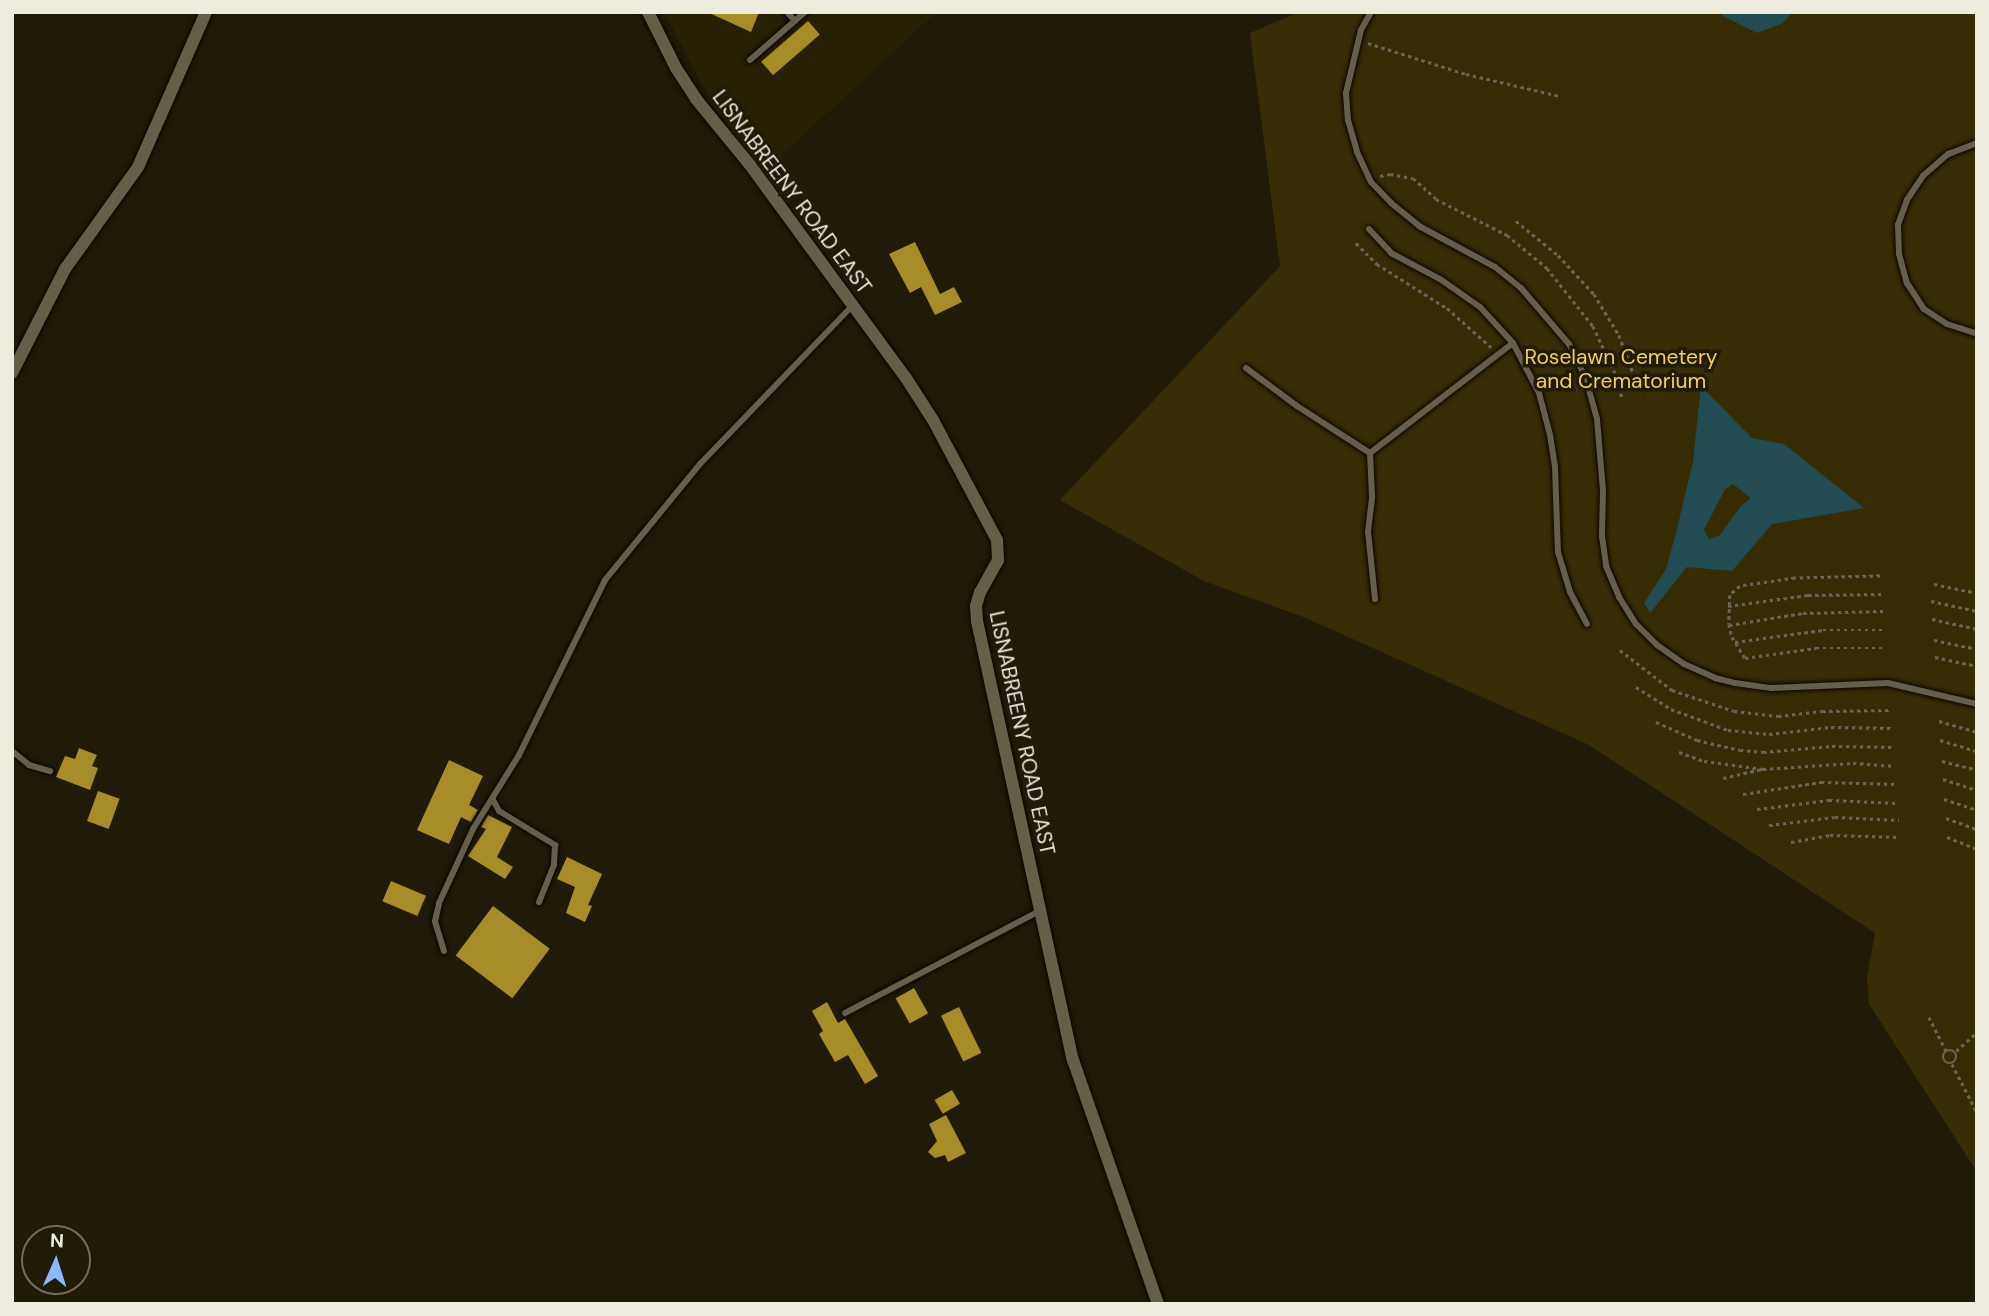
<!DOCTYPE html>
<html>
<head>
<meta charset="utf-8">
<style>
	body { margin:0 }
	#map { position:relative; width:1989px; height:1316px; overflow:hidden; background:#201b08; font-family:"DM Sans",sans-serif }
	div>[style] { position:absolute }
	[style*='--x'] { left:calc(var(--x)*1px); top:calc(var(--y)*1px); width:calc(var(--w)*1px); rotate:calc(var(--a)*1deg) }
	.built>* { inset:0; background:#272005 }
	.green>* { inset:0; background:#372d04 }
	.water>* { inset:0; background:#224c52 }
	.building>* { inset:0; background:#a68d27; transform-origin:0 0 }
	.path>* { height:2.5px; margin-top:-1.25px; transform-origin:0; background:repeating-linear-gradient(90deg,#696555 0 3.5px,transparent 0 7px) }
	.path>.ring { margin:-1.25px; padding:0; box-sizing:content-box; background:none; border:2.5px solid #696555; border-radius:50% }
	.roads { filter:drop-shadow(0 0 2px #0a0600) drop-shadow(0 0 2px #0a0600) }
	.service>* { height:6px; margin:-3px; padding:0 3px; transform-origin:3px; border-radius:3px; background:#655f49 }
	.minor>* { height:12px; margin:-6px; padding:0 6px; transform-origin:6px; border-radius:6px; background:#655f49 }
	span { translate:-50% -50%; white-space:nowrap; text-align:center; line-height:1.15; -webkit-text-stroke:7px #201b08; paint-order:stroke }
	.street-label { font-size:21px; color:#eeebdf }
	.park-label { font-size:21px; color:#f2d24f }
	.frame { position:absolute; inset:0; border:14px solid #eeebdf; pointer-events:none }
	.north { position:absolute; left:21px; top:1225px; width:70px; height:70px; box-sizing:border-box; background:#201b08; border:2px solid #726e5e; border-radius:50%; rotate:3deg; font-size:19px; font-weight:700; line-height:28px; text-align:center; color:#eeebdf }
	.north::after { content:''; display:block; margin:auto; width:24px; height:32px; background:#8cb9fc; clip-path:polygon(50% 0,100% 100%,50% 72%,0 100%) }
</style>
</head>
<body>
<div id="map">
	<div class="built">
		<div style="clip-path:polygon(664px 12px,937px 12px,772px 164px,706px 91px)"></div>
	</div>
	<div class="green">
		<div style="clip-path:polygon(1299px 12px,1977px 12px,1977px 1172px,1869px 1004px,1867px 977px,1875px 933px,1589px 745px,1306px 618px,1204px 581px,1060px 500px,1280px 266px,1250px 33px)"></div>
	</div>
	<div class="water">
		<div style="clip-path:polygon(1723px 12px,1792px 12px,1783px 23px,1757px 33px,1723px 16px)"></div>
		<div style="clip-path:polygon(evenodd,1701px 386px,1752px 438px,1784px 444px,1864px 508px,1772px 524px,1732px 571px,1687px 567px,1650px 613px,1644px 603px,1666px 569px,1676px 533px,1693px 461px,1701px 386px,1733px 484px,1751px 498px,1741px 506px,1719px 536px,1709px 539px,1704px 530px,1725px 489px,1733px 484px)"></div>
	</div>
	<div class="building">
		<div style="clip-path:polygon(707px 12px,759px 12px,751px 32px)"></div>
		<div style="left:808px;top:21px;width:18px;height:62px;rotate:49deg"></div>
		<div style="clip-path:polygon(915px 242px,940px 294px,954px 287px,962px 302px,935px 315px,921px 287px,910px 293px,889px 254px)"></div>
		<div style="clip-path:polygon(79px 748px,97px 755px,92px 766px,98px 768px,90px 790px,56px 777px,65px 756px,75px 759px)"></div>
		<div style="clip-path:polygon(449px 760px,483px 776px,469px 805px,478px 810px,471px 822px,461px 817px,449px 844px,417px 830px)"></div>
		<div style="left:98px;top:791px;width:23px;height:32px;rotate:20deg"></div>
		<div style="clip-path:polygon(488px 815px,512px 827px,497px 857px,513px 867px,505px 879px,468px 856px,486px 829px,481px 827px)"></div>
		<div style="clip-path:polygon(567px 857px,602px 874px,588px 905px,592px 906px,585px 922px,566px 913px,575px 887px,557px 879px)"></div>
		<div style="left:391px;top:881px;width:38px;height:22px;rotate:23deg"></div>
		<div style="left:493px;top:906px;width:71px;height:62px;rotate:37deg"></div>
		<div style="left:914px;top:988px;width:29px;height:21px;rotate:61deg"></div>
		<div style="clip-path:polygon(827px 1002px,838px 1023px,845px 1019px,878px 1076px,865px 1084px,848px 1055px,835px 1062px,819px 1034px,823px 1031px,812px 1011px)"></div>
		<div style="left:959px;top:1007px;width:51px;height:20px;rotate:64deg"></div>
		<div style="left:952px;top:1090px;width:16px;height:20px;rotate:60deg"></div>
		<div style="clip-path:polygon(946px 1115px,966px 1153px,948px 1162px,945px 1155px,935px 1158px,928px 1152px,937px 1141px,929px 1124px)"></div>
	</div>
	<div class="path">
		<div style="--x:1368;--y:43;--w:103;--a:17.6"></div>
		<div style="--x:1466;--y:74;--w:97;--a:13.2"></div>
		<div style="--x:1380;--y:176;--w:10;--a:-11"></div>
		<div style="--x:1390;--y:174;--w:23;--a:10"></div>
		<div style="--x:1413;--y:178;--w:31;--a:42"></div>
		<div style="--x:1436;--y:199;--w:80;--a:26.9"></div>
		<div style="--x:1507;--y:235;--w:52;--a:39.5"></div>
		<div style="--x:1547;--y:268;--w:74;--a:51.6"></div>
		<div style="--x:1593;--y:326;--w:52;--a:64.9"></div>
		<div style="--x:1615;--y:373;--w:26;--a:74"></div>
		<div style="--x:1516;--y:221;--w:54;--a:39"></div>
		<div style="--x:1558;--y:255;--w:53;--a:47.3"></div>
		<div style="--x:1594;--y:294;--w:48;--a:58.6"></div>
		<div style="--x:1619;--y:335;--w:63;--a:69.6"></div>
		<div style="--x:1356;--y:243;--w:30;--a:45"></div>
		<div style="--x:1377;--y:264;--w:83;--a:32.2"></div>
		<div style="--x:1447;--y:308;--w:59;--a:41.6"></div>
		<div style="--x:1880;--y:576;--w:85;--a:178.7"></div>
		<div style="--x:1795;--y:578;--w:56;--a:171.7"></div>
		<div style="--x:1740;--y:586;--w:13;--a:138"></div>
		<div style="--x:1730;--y:595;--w:29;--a:92"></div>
		<div style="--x:1729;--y:624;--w:13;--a:77"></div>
		<div style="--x:1732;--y:637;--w:25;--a:58"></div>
		<div style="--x:1745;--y:658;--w:72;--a:-8"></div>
		<div style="--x:1816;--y:648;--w:70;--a:0"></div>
		<div style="--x:1934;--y:584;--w:44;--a:11.8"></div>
		<div style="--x:1931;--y:601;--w:47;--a:12.3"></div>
		<div style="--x:1728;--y:606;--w:81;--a:-7.8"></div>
		<div style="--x:1808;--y:595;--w:73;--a:-0.8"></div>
		<div style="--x:1932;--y:619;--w:46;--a:12.5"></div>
		<div style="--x:1729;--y:625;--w:75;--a:-9.2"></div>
		<div style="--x:1803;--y:613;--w:80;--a:-1.4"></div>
		<div style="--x:1934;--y:640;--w:44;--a:11.8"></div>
		<div style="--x:1735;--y:642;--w:89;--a:-7.8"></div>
		<div style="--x:1823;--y:630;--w:61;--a:0"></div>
		<div style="--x:1620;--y:650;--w:66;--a:37.6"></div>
		<div style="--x:1672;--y:690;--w:65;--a:18.7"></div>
		<div style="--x:1734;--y:711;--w:44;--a:6.5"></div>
		<div style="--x:1778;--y:716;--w:44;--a:-6.5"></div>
		<div style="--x:1822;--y:711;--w:69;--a:-0.8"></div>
		<div style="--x:1935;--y:657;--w:43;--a:12.1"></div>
		<div style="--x:1636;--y:687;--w:41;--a:32.2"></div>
		<div style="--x:1671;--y:709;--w:61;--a:20.2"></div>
		<div style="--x:1728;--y:730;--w:41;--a:5.6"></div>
		<div style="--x:1769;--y:734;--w:62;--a:-6.4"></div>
		<div style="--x:1831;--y:727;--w:61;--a:0.9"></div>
		<div style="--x:1939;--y:721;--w:40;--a:16"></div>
		<div style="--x:1656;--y:722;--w:45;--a:23.7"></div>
		<div style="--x:1697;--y:740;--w:44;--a:13.1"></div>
		<div style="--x:1740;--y:750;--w:23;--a:5"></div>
		<div style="--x:1763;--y:752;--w:69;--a:-5"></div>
		<div style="--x:1832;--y:746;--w:61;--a:0.9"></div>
		<div style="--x:1940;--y:740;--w:39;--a:17"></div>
		<div style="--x:1679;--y:752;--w:27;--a:20"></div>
		<div style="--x:1704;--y:761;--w:60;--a:7.7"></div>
		<div style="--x:1763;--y:769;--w:90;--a:-3.8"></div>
		<div style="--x:1853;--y:763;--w:42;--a:4.1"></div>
		<div style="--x:1942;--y:761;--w:36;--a:14"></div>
		<div style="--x:1723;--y:778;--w:39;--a:-13"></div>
		<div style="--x:1943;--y:779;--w:36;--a:18"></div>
		<div style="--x:1743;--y:794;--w:79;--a:-8.7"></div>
		<div style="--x:1821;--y:782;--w:75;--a:1.5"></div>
		<div style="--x:1944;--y:799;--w:35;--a:18"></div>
		<div style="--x:1757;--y:809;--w:73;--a:-7.1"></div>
		<div style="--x:1829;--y:800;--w:69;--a:2.5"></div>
		<div style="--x:1946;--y:818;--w:33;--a:20"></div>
		<div style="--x:1769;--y:825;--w:66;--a:-6.9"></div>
		<div style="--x:1835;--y:817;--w:64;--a:2.7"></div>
		<div style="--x:1947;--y:837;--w:32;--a:22"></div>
		<div style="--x:1791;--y:842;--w:40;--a:-10"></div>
		<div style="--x:1830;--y:835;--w:70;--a:1.6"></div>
		<div style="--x:1929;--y:1017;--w:38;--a:63"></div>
		<div class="ring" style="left:1943px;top:1050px;width:11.5px;height:11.5px"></div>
		<div style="--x:1956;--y:1051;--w:28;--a:-42"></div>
		<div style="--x:1952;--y:1064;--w:54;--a:62.5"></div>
	</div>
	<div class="roads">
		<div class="service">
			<div style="--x:787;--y:12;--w:12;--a:48"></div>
			<div style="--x:1371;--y:12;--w:21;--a:119"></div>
			<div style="--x:1361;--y:30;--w:65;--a:103.4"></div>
			<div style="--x:1346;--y:93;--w:27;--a:86"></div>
			<div style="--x:1348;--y:120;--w:33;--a:74"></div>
			<div style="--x:1357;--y:152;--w:33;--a:65"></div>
			<div style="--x:1371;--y:182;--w:29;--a:46"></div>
			<div style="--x:1391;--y:203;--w:36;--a:39"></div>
			<div style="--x:1419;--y:226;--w:86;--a:28.3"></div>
			<div style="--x:1495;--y:267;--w:33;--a:39"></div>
			<div style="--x:1521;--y:288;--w:74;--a:49.4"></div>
			<div style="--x:1569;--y:344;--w:39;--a:64"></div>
			<div style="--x:1586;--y:379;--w:41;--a:74.6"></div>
			<div style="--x:1597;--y:419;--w:72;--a:85.2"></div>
			<div style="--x:1603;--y:491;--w:45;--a:91.3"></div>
			<div style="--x:1602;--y:536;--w:30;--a:82"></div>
			<div style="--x:1606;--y:566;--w:34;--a:67"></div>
			<div style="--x:1619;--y:597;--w:32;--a:58"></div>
			<div style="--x:1636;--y:624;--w:30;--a:45"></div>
			<div style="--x:1657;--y:645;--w:33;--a:35"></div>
			<div style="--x:1684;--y:664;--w:34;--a:24"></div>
			<div style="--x:1715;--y:678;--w:21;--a:14"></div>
			<div style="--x:1735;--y:683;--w:37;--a:8"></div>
			<div style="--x:1772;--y:688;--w:116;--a:-2.5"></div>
			<div style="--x:1888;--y:683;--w:91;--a:13.3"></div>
			<div style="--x:750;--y:60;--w:73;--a:-41.1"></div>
			<div style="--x:1977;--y:143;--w:31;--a:159"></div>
			<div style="--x:1948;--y:154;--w:33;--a:139"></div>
			<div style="--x:1923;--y:176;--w:29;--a:124"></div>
			<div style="--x:1907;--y:200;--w:27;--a:110"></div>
			<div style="--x:1898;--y:225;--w:29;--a:88"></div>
			<div style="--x:1899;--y:254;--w:30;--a:75"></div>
			<div style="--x:1907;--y:283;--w:31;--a:57"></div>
			<div style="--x:1924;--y:309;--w:27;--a:33"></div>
			<div style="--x:1947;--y:324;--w:32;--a:18"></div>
			<div style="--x:1369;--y:229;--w:33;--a:47"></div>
			<div style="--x:1391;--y:253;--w:55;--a:28"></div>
			<div style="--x:1440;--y:279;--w:49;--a:35"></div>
			<div style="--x:1480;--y:307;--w:49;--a:47.5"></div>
			<div style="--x:1513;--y:343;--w:56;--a:62.5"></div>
			<div style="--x:1539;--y:393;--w:43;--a:75.3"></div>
			<div style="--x:1550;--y:435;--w:33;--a:81"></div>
			<div style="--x:1555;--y:468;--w:84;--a:88"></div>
			<div style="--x:1558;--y:552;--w:42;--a:73.3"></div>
			<div style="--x:1570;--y:592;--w:36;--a:62"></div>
			<div style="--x:1246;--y:368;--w:64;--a:36.7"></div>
			<div style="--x:1297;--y:406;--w:87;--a:32.8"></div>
			<div style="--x:1375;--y:599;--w:68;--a:-95.9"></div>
			<div style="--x:1368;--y:531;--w:35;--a:-83"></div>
			<div style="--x:1372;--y:496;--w:43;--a:-92.7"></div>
			<div style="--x:1370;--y:453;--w:180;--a:-37.6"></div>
			<div style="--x:12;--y:751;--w:22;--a:39"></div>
			<div style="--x:29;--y:765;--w:22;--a:16"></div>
			<div style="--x:493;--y:800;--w:13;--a:61"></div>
			<div style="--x:499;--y:811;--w:66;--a:31.3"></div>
			<div style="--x:555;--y:845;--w:20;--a:93"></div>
			<div style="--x:554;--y:865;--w:40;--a:112"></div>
			<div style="--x:444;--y:951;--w:31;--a:-107"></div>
			<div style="--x:435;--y:921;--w:18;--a:-77"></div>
			<div style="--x:439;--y:903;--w:81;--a:-65.3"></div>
			<div style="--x:473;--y:829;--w:87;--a:-58.1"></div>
			<div style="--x:519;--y:755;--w:195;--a:-63.8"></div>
			<div style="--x:605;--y:580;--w:150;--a:-50.7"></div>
			<div style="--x:700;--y:464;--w:221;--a:-46.1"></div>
			<div style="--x:845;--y:1013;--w:219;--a:-27.7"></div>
		</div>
		<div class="minor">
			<div style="--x:648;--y:12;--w:63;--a:63.4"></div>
			<div style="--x:676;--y:68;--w:37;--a:57"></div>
			<div style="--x:696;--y:99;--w:85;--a:50.7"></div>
			<div style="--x:750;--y:165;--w:264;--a:53.8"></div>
			<div style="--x:906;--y:378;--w:50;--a:57.3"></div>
			<div style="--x:933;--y:420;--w:136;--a:61.9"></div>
			<div style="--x:997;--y:540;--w:20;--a:87"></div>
			<div style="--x:998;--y:560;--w:37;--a:119"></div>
			<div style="--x:980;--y:592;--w:15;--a:106"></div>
			<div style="--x:976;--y:606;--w:15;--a:86"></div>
			<div style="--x:977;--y:621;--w:449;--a:77.7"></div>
			<div style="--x:1073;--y:1060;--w:258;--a:70.8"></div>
			<div style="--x:12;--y:373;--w:117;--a:-63"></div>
			<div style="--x:65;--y:269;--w:125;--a:-54.4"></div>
			<div style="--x:138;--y:167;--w:169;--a:-66.3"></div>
		</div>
	</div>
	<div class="street-label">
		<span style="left:792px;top:192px;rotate:53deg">LISNABREENY ROAD EAST</span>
		<span style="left:1022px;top:733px;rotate:78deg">LISNABREENY ROAD EAST</span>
	</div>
	<div class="park-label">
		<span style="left:1621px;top:369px">Roselawn Cemetery<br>and Crematorium</span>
	</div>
	<div class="frame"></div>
	<div class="north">N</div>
</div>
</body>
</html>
